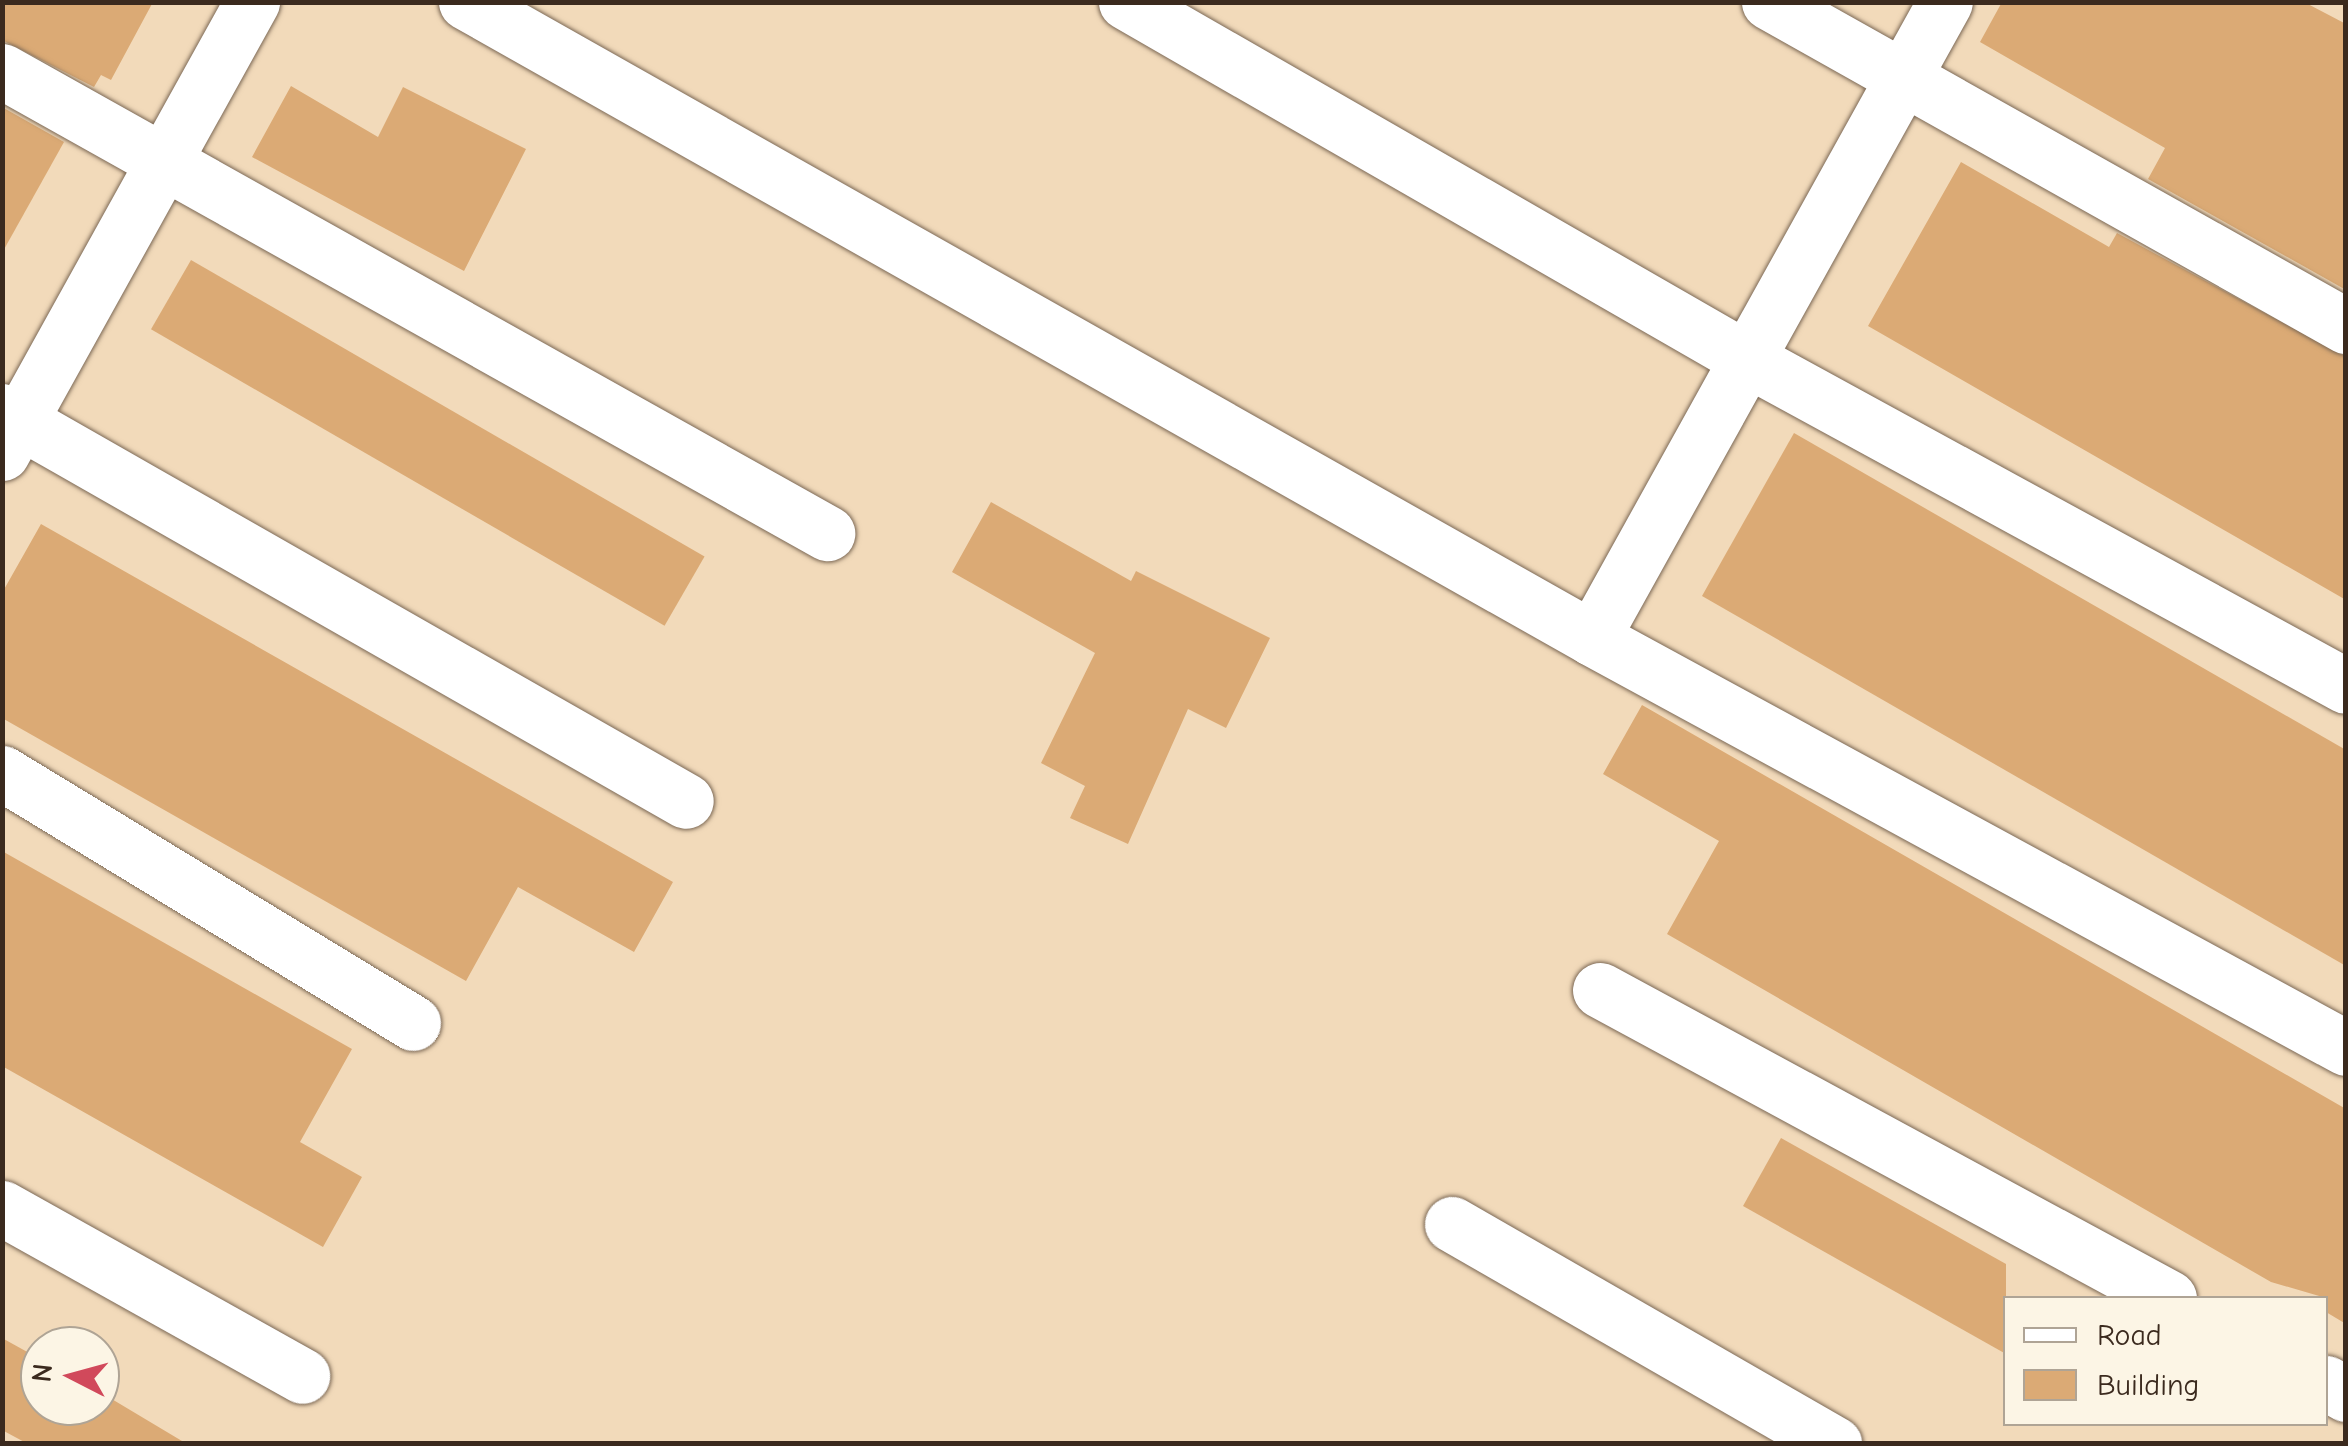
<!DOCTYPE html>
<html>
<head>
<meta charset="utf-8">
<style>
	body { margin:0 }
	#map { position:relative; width:2348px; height:1446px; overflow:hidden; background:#f2daba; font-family:"Comic Neue",sans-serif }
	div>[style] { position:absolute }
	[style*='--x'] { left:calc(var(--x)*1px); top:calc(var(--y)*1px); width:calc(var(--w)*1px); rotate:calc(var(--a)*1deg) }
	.building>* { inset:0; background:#dbaa75; transform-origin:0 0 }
	.roads { filter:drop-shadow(0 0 2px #7b6855) drop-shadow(0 0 2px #7b6855) }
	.minor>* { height:55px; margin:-27.5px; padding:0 27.5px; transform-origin:27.5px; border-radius:27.5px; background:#fff }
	span { translate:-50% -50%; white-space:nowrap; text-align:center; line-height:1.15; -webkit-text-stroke:9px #fcf5e5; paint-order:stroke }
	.frame { position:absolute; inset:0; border:5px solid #3b2a1e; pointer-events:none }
	.legend { position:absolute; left:2003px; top:1296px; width:325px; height:130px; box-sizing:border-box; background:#fcf5e5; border:2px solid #afa495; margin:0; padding:12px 18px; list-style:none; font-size:30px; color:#3b2a1e }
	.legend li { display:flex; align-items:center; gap:20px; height:50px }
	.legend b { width:50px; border:2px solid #afa495 }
	.north { position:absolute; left:20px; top:1326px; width:100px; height:100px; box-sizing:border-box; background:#fcf5e5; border:2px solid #afa495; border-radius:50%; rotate:276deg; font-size:28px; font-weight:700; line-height:40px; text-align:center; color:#3b2a1e }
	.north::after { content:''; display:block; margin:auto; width:35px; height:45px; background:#d1495b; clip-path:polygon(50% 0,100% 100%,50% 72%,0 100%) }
</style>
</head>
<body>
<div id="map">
	<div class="building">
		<div style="clip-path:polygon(2px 2px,153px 2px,111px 80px,101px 75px,94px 87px,2px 40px)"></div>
		<div style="clip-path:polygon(2002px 2px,2304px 2px,2346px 24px,2346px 290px,2148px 179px,2165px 148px,1980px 42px)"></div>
		<div style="clip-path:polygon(291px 86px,378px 137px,403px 87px,526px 149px,464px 271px,252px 157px)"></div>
		<div style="clip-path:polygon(2px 107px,64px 142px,2px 253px)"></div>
		<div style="clip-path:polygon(1961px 162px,2109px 247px,2117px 233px,2346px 357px,2346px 600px,1868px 326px)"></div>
		<div style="left:191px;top:260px;width:593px;height:80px;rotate:30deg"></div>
		<div style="clip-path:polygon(1794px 433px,2346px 750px,2346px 966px,1702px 596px)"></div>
		<div style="clip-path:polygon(991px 502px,1131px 581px,1136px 571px,1270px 638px,1226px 728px,1188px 709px,1128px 844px,1070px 818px,1085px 786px,1041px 763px,1095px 653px,952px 572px)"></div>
		<div style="clip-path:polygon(41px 524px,673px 882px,634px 952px,518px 887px,466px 981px,2px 718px,2px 593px)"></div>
		<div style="clip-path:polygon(1642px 705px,2346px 1109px,2346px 1324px,2326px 1312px,2326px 1298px,2271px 1282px,1667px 934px,1719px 841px,1603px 774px)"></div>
		<div style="clip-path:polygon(2px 851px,352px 1049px,300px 1142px,362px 1177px,323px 1247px,2px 1066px)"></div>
		<div style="clip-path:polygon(1781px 1138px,2006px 1264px,2006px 1354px,1743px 1206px)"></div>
		<div style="clip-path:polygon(2px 1338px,40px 1359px,40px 1406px,100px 1406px,100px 1392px,187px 1444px,28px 1444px,2px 1430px)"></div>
	</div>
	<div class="roads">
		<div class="minor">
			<div style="--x:466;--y:2;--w:1293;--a:29.46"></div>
			<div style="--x:1592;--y:638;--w:727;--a:-60.97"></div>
			<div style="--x:1126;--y:2;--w:716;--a:29.89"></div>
			<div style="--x:1747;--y:359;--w:682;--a:28.63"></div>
			<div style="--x:1769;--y:2;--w:662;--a:29.32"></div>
			<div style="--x:2;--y:71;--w:946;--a:29.25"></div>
			<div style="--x:2;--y:411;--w:787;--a:29.69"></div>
			<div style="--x:2;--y:453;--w:516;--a:-61"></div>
			<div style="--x:1592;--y:638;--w:858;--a:28.54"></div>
			<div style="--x:2;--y:773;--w:481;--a:31.3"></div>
			<div style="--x:1600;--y:990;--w:647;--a:28.43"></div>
			<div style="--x:2;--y:1208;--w:344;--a:29.2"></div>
			<div style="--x:1452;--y:1224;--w:441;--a:29.9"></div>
			<div style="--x:2326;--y:1383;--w:23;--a:29"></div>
		</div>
	</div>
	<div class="frame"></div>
	<ul class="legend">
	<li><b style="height:12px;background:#fff"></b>Road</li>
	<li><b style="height:28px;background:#dbaa75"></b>Building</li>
	</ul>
	<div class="north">N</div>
</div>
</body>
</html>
